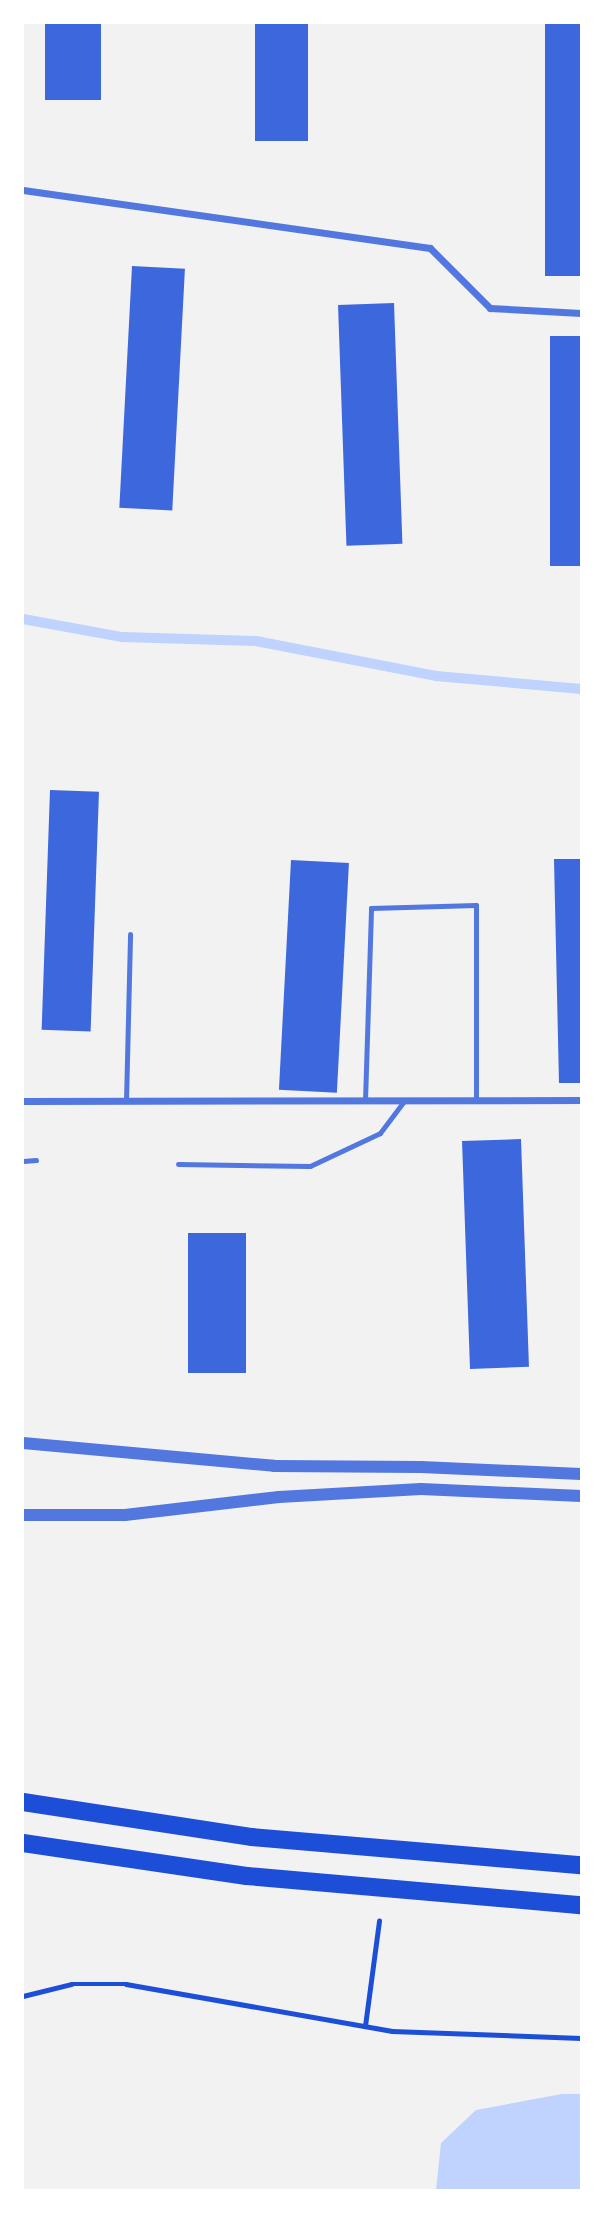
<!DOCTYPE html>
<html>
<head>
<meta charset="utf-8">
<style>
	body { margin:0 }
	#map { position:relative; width:604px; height:2213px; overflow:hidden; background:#f2f2f2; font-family:"Exo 2",sans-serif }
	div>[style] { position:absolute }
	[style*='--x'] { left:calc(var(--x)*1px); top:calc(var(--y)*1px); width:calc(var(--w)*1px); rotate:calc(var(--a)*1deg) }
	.water>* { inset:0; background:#bfd3fe }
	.stream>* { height:10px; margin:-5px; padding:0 5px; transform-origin:5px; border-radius:5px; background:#bfd3fe }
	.building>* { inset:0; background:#3d67dc; transform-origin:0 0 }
	.path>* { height:4.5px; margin:-2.25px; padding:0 2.25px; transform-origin:2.25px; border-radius:2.25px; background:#1d4ed8 }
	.service>* { height:5px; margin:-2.5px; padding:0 2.5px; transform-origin:2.5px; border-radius:2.5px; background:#5277de }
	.minor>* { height:7px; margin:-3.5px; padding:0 3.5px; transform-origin:3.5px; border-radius:3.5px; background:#5277de }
	.tertiary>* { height:12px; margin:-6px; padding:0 6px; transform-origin:6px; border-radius:6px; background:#5277de }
	.primary>* { height:18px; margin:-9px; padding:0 9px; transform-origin:9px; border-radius:9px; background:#1d4ed8 }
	span { translate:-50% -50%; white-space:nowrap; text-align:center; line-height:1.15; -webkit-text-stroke:5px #fff; paint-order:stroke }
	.frame { position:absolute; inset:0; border:24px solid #fff; pointer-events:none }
</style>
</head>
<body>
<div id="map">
	<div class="water">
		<div style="clip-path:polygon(562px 2094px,581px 2094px,581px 2190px,436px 2190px,441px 2143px,476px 2110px)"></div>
	</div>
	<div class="stream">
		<div style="--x:23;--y:619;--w:101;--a:10.3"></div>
		<div style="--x:122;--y:637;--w:134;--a:1.7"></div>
		<div style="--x:256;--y:641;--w:183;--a:11"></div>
		<div style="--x:436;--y:676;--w:146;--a:5.1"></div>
	</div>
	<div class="building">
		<div style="left:45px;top:23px;width:56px;height:77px"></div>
		<div style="left:255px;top:23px;width:53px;height:118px"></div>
		<div style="left:545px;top:23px;width:36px;height:253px"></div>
		<div style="left:132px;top:266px;width:53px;height:242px;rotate:3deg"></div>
		<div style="left:394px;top:303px;width:241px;height:56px;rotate:88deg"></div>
		<div style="left:581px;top:336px;width:230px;height:31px;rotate:90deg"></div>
		<div style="left:50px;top:790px;width:49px;height:240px;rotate:2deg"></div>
		<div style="clip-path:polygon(554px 859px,581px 859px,581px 1083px,559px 1083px)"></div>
		<div style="left:291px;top:860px;width:58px;height:230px;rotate:3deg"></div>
		<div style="left:521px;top:1139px;width:228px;height:59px;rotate:88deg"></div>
		<div style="left:188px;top:1233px;width:58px;height:140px"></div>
	</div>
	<div class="path">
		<div style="--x:23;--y:1996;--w:50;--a:-13.8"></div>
		<div style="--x:72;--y:1984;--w:54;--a:0"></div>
		<div style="--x:126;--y:1984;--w:270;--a:10"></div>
		<div style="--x:392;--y:2031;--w:189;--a:2.1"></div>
		<div style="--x:365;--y:2026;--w:106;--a:-82.4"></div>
	</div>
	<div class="service">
		<div style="--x:126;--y:1101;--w:167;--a:-88.6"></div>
		<div style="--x:365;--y:1101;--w:193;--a:-88.2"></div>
		<div style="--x:371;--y:908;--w:105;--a:-1.6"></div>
		<div style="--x:476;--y:905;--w:196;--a:90"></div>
		<div style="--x:23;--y:1161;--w:13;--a:-4"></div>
		<div style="--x:178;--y:1164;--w:132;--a:0.9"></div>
		<div style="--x:310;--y:1166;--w:77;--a:-25.2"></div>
		<div style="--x:380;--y:1133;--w:40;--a:-53"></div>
	</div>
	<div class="minor">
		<div style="--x:23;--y:190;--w:411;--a:8.1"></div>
		<div style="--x:430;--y:248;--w:85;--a:45"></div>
		<div style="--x:490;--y:308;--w:91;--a:3.1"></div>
		<div style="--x:23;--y:1101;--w:558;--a:-0.1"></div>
	</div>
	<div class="tertiary">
		<div style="--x:23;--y:1443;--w:252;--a:5.2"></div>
		<div style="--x:274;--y:1466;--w:147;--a:0.4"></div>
		<div style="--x:421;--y:1467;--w:160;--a:2.5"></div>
		<div style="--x:23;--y:1515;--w:102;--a:0"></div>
		<div style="--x:125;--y:1515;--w:155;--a:-6.7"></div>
		<div style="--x:279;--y:1497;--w:142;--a:-3.2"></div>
		<div style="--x:421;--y:1489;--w:160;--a:2.5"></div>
	</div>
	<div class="primary">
		<div style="--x:23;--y:1802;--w:232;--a:8.7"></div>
		<div style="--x:252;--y:1837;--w:330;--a:4.9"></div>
		<div style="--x:23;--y:1843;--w:226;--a:8.4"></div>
		<div style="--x:247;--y:1876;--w:335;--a:5"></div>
	</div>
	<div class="frame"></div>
</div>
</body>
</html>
